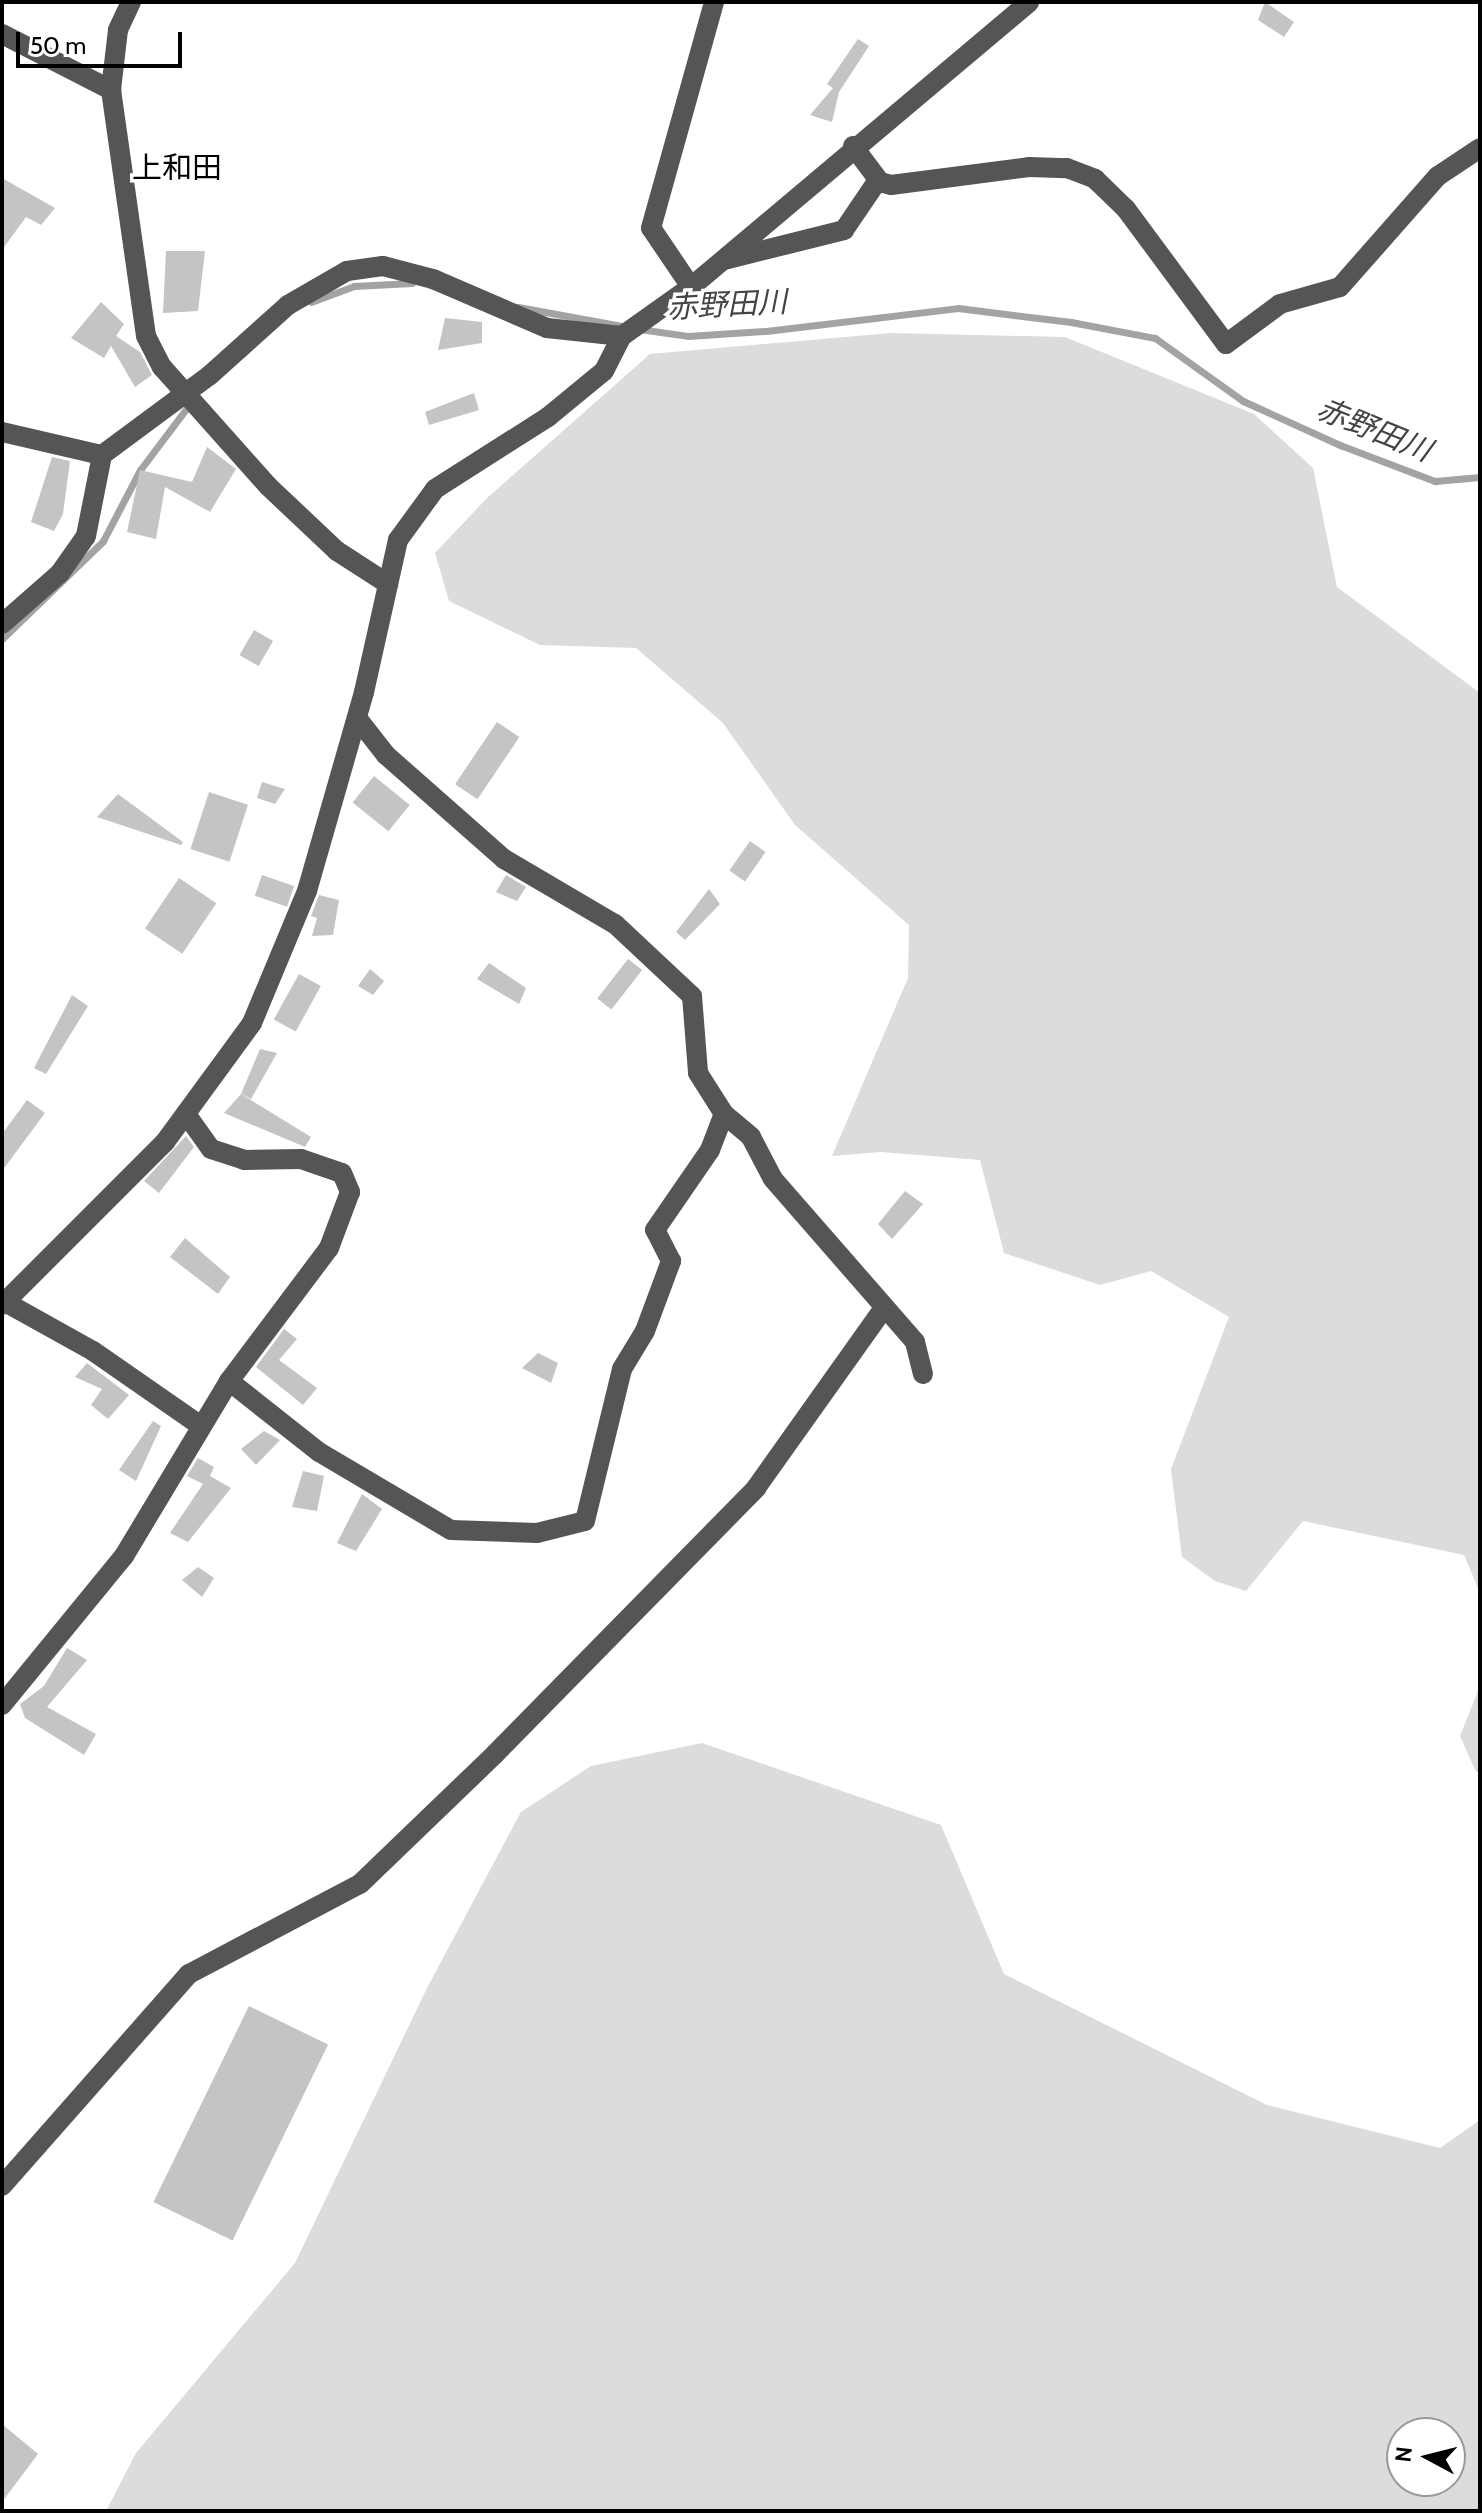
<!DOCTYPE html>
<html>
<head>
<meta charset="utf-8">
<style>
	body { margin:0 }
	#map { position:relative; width:1482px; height:2513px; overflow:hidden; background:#fff; font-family:Cabin,"Noto Sans JP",sans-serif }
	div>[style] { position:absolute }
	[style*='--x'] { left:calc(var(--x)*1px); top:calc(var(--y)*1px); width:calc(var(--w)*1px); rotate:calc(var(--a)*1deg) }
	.green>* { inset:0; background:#dcdcdc }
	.stream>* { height:7px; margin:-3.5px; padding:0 3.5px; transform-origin:3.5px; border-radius:3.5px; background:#a3a3a3 }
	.building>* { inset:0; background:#c4c4c4; transform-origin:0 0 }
	.minor>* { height:20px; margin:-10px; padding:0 10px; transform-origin:10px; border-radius:10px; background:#555 }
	span { translate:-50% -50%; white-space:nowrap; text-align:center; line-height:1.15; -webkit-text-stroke:7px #fff; paint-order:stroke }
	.neighbourhood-label { font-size:30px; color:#000 }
	.water-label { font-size:30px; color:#444; font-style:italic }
	.frame { position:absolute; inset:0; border:4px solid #000; pointer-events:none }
	.north { position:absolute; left:1386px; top:2417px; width:80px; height:80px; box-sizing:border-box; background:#fff; border:2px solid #999; border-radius:50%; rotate:277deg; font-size:22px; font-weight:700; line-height:32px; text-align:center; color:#000 }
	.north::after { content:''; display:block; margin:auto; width:28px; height:36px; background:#000; clip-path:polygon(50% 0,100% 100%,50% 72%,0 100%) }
	.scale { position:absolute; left:16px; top:32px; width:166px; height:36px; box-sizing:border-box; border:4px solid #000; border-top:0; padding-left:10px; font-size:24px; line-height:28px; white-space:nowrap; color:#000; -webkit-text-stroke:6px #fff; paint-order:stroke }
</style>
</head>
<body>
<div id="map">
	<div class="green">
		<div style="clip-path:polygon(891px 333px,1065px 337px,1254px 414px,1313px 468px,1337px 587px,1480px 693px,1480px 1593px,1464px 1555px,1303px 1521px,1246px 1591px,1215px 1581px,1182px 1557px,1171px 1469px,1229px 1317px,1151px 1271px,1100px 1285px,1004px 1253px,980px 1160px,881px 1152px,832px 1156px,908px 978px,909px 925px,795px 825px,723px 723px,636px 648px,540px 645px,449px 601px,435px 553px,487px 498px,650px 354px)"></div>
		<div style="clip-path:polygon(1480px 1686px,1480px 1772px,1476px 1772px,1460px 1736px)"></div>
		<div style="clip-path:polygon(evenodd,702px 1743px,941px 1825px,1004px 1974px,1267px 2105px,1440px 2148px,1480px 2120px,1480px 2511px,106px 2511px,136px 2453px,295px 2263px,427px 1988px,521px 1812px,591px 1766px,702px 1743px,1402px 2433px,1450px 2433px,1450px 2481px,1402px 2481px,1402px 2433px)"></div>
	</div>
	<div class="stream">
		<div style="--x:311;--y:302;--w:46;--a:-20.4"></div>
		<div style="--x:354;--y:286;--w:58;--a:-3"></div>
		<div style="--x:518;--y:307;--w:111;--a:10.4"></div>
		<div style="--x:639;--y:329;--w:49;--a:8.1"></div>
		<div style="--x:688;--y:336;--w:78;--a:-3.7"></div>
		<div style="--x:766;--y:331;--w:193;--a:-6.8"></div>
		<div style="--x:958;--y:308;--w:114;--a:7.1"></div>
		<div style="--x:1071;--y:322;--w:86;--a:10.8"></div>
		<div style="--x:1155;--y:338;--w:108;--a:35.6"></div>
		<div style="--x:1243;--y:401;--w:107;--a:24.4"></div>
		<div style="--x:1340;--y:445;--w:102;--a:20.8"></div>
		<div style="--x:1435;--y:481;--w:45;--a:-5.1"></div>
		<div style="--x:2;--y:639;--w:141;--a:-44.1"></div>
		<div style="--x:103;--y:541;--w:80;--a:-62.5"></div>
		<div style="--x:140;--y:470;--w:86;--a:-53"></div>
	</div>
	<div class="building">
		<div style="clip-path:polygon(1265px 2px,1294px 22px,1284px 37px,1258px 20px)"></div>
		<div style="clip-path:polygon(858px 39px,869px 46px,839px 92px,832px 122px,810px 115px,833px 88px,827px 84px)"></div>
		<div style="clip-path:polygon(2px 178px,55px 208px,41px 225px,26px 217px,2px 250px)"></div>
		<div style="clip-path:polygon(166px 251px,205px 251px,198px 311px,163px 313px)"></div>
		<div style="clip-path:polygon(101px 302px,124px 324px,116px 336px,140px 352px,152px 375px,135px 387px,111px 346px,104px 358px,71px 338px)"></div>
		<div style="clip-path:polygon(445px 318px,482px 322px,482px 343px,438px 350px)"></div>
		<div style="clip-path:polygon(474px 393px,479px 410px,429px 425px,425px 412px)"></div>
		<div style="clip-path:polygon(207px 447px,236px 469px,210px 512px,165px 487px,156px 539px,127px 532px,140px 470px,192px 482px)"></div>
		<div style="clip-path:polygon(52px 457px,70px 461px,63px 514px,54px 531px,31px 522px)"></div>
		<div style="left:254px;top:630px;width:22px;height:29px;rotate:30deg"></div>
		<div style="left:497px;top:722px;width:27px;height:75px;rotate:34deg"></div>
		<div style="left:374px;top:776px;width:46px;height:34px;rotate:39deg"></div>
		<div style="clip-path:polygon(262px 782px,285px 789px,275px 804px,257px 798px)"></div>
		<div style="left:209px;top:792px;width:41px;height:60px;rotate:18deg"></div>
		<div style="clip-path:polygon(118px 794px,183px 842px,181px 845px,97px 817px)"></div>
		<div style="left:750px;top:841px;width:19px;height:36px;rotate:35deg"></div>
		<div style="left:262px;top:875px;width:34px;height:22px;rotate:19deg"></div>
		<div style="clip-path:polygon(506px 875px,526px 887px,517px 901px,496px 892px)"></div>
		<div style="left:179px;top:878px;width:45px;height:61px;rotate:34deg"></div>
		<div style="clip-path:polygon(709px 889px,720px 904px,685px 940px,676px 932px)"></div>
		<div style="clip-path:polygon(319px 895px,339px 900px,333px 935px,312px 936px,317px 918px,311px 916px)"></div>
		<div style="left:628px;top:959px;width:18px;height:50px;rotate:38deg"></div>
		<div style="clip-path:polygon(489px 963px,526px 988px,519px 1004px,477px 979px)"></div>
		<div style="clip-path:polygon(370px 969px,384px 981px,373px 995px,358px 986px)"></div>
		<div style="left:299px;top:974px;width:25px;height:52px;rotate:29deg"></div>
		<div style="clip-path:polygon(72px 995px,88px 1006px,46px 1074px,34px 1068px)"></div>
		<div style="clip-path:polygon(260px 1049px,277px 1053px,251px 1099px,241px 1094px)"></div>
		<div style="clip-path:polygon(241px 1094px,311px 1137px,305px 1147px,224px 1113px)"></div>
		<div style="clip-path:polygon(27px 1100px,45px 1113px,2px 1171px,2px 1134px)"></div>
		<div style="clip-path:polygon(186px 1136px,194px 1147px,159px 1193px,144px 1181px)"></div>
		<div style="clip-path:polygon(905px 1191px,923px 1204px,892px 1239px,878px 1224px)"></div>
		<div style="clip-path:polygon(185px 1238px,230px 1277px,218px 1294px,170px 1257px)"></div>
		<div style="clip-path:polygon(284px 1329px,297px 1339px,279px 1360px,317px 1388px,303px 1405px,256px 1367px)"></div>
		<div style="clip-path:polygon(538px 1353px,558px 1363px,551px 1383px,522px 1368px)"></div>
		<div style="clip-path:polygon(87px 1363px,129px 1395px,108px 1419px,91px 1405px,102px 1389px,75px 1377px)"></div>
		<div style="clip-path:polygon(153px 1421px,161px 1426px,136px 1481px,119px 1470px)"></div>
		<div style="clip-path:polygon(264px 1431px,280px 1440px,256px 1465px,241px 1449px)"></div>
		<div style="clip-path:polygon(198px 1458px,214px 1467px,210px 1476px,231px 1488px,188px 1542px,170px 1533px,203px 1484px,187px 1476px)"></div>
		<div style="clip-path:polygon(303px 1471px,324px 1476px,317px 1511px,292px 1507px)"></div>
		<div style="clip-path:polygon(362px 1494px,382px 1509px,356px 1551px,337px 1543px)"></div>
		<div style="clip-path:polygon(198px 1567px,214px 1578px,202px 1597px,182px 1580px)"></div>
		<div style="clip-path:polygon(67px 1648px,87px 1660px,47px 1707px,96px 1734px,84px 1755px,25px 1718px,20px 1704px,44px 1686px)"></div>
		<div style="left:249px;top:2006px;width:88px;height:218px;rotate:26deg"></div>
		<div style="clip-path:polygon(2px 2424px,38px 2454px,2px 2502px)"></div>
	</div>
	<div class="minor">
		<div style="--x:131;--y:2;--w:31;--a:115"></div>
		<div style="--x:118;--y:30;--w:60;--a:96.7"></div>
		<div style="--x:111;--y:90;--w:248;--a:81.9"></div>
		<div style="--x:146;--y:336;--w:35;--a:63"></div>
		<div style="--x:162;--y:367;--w:159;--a:48.3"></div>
		<div style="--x:268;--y:486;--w:95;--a:43.3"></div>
		<div style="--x:337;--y:551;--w:61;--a:32.9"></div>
		<div style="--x:2;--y:34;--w:123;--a:27.2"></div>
		<div style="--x:853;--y:146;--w:45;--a:53.1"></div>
		<div style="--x:880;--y:182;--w:11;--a:15"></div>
		<div style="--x:891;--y:185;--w:139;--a:-7.4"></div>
		<div style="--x:1029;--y:167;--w:38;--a:2"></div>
		<div style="--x:1067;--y:168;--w:30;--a:21"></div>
		<div style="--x:1095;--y:179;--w:43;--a:44.1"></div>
		<div style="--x:1126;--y:209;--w:168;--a:53.5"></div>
		<div style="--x:1226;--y:344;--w:67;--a:-36.5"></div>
		<div style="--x:1280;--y:304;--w:62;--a:-15.8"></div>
		<div style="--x:1340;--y:287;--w:148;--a:-48.6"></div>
		<div style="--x:1438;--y:176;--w:50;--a:-33.7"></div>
		<div style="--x:724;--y:260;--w:124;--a:-14"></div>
		<div style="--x:844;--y:230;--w:60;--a:-55.8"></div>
		<div style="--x:691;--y:287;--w:71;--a:-124.1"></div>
		<div style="--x:651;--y:228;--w:235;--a:-74.4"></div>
		<div style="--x:2;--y:432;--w:103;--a:13"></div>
		<div style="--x:102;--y:455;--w:134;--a:-36.5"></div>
		<div style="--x:210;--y:375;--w:105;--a:-41.9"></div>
		<div style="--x:288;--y:305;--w:68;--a:-30"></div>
		<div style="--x:347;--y:271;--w:36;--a:-8"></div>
		<div style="--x:383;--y:266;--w:52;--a:14.6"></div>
		<div style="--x:433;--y:279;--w:124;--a:23.3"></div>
		<div style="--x:547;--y:328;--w:75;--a:6.1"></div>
		<div style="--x:2;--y:624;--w:77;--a:-41.3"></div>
		<div style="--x:60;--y:573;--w:45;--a:-54.9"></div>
		<div style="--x:86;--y:536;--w:83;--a:-78.8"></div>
		<div style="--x:357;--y:718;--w:47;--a:51.9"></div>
		<div style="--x:386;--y:755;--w:157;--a:41.4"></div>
		<div style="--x:504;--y:859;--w:129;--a:30.4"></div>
		<div style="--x:615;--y:924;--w:105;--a:43.1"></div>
		<div style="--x:692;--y:996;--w:77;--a:85.5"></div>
		<div style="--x:698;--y:1073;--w:49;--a:57.6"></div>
		<div style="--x:724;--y:1114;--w:35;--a:40"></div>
		<div style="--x:751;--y:1137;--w:47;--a:62.4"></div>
		<div style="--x:773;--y:1179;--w:216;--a:48.9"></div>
		<div style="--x:915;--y:1342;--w:33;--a:76"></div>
		<div style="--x:186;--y:1114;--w:43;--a:54.5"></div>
		<div style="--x:211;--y:1149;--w:35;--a:18"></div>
		<div style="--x:244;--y:1160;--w:57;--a:-1"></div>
		<div style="--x:301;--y:1159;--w:43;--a:18.9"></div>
		<div style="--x:342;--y:1173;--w:21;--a:67"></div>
		<div style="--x:350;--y:1192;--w:60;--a:110.6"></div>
		<div style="--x:329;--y:1248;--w:166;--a:126.9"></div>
		<div style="--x:5;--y:1302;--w:101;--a:29.1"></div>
		<div style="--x:93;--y:1351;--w:128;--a:34.8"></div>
		<div style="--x:2;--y:1305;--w:231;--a:-45"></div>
		<div style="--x:165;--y:1142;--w:147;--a:-53.8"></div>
		<div style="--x:252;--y:1023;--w:143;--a:-67.4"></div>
		<div style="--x:307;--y:891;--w:207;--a:-74"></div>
		<div style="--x:364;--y:692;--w:156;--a:-77.4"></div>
		<div style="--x:398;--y:540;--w:63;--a:-54"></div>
		<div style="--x:435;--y:489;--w:134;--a:-32.5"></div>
		<div style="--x:548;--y:417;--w:72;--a:-39.4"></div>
		<div style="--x:604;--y:371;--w:39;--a:-63"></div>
		<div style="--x:622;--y:336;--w:85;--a:-35.4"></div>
		<div style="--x:691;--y:287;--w:442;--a:-40.1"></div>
		<div style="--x:2;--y:1705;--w:193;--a:-50.7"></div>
		<div style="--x:124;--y:1556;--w:204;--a:-59"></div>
		<div style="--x:229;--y:1381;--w:115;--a:38.3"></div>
		<div style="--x:319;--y:1452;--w:153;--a:30.6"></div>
		<div style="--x:451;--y:1530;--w:86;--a:2"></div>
		<div style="--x:537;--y:1533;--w:49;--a:-14"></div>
		<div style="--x:585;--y:1521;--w:156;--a:-76.3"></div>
		<div style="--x:622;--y:1369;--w:44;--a:-58.8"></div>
		<div style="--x:645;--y:1331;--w:75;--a:-69.6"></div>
		<div style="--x:671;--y:1261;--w:35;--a:-117"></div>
		<div style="--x:655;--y:1230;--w:97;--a:-55.5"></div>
		<div style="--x:710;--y:1150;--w:39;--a:-69"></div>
		<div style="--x:2;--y:2186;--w:283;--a:-48.6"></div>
		<div style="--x:189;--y:1974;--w:193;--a:-27.8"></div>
		<div style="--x:360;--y:1884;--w:187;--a:-43.9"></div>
		<div style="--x:495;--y:1754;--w:373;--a:-45.5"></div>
		<div style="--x:756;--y:1488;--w:221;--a:-54.6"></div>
	</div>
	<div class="neighbourhood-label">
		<span style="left:177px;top:168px">上和田</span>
	</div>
	<div class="water-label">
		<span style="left:727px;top:305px;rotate:-3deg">赤野田川</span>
		<span style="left:1374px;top:430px;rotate:22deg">赤野田川</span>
	</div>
	<div class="frame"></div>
	<div class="north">N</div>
	<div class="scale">50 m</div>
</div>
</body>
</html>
